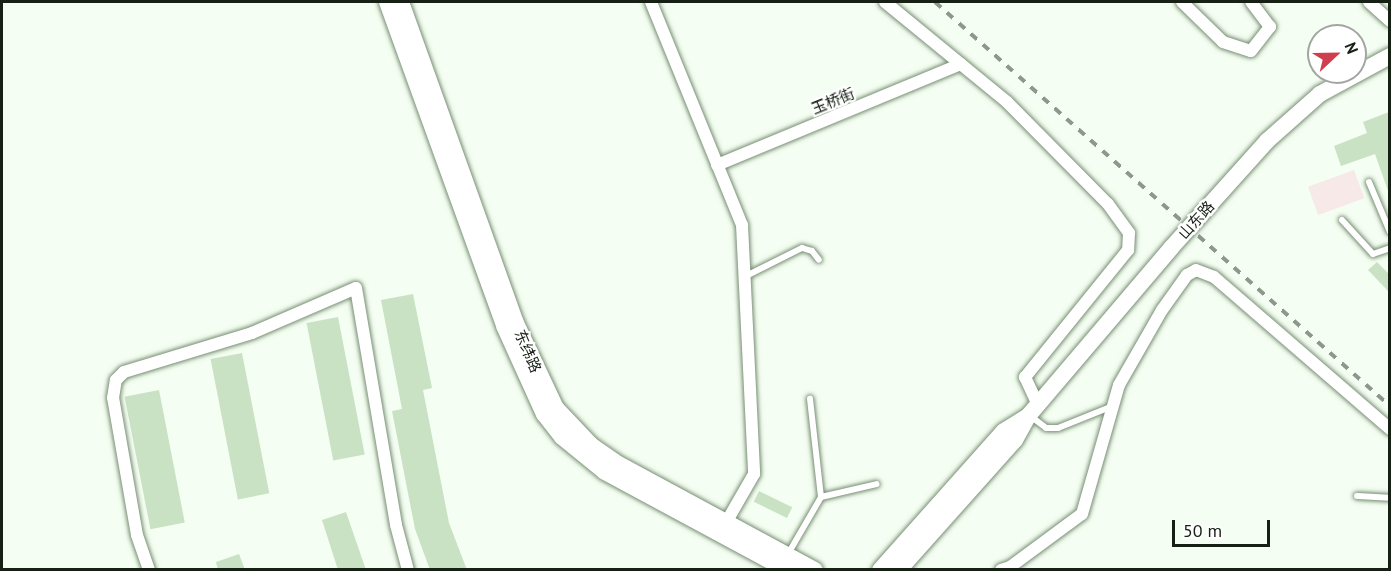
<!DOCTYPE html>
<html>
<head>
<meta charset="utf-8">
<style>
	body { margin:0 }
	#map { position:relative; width:1391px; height:571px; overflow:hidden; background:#f4fef2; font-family:"PT Sans","Noto Sans SC",sans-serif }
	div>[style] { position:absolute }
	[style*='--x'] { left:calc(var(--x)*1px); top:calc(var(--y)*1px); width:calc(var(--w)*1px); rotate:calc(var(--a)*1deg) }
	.green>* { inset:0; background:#f6e9e8; transform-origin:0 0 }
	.building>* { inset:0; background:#c9e2c4; transform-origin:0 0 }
	.roads { filter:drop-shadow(0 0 2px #778e73) drop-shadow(0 0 2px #778e73) }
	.lane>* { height:6px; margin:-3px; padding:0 3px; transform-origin:3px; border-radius:3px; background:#fff }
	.street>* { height:12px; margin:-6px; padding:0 6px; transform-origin:6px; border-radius:6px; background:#fff }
	.secondary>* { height:16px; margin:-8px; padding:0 8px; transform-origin:8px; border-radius:8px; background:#fff }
	.rail>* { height:4px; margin-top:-2px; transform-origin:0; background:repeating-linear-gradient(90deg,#8d978b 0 8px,transparent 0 16px) }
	span { translate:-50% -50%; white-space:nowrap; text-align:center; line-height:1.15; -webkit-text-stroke:4.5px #fff; paint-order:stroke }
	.street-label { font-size:15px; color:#172015 }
	.frame { position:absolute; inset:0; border:3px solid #172015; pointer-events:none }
	.north { position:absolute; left:1307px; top:24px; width:60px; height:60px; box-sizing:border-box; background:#fff; border:2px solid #a2a6a1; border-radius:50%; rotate:68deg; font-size:16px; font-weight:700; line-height:24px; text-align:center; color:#172015 }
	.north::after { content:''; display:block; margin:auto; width:21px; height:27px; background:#cf3e4c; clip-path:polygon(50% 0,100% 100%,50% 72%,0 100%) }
	.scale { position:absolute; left:1172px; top:520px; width:98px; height:27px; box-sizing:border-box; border:3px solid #172015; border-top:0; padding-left:8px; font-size:18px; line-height:21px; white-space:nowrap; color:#172015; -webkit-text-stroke:4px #fff; paint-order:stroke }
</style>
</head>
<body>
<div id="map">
	<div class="green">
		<div style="left:1354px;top:170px;width:30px;height:49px;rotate:70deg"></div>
	</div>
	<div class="building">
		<div style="clip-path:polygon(1389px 112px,1389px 190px,1388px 191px,1375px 154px,1341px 166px,1334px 146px,1367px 133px,1363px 122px)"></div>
		<div style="clip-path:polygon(1377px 262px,1389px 274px,1389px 292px,1368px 270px)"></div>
		<div style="clip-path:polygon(413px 294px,432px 388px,423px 390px,449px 523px,467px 570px,430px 570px,415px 529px,392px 411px,402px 409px,381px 300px)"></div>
		<div style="left:338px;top:317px;width:140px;height:32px;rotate:79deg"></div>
		<div style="left:242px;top:353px;width:143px;height:32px;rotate:79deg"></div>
		<div style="left:159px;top:390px;width:135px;height:35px;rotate:79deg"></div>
		<div style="left:759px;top:491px;width:37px;height:12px;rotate:26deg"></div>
		<div style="clip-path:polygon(346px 512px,366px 570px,338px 570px,322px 520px)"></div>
		<div style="clip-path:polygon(239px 554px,245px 570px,218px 570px,216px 562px)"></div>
	</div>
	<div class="roads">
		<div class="lane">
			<div style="--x:1369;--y:182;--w:54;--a:67.2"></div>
			<div style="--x:1342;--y:220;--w:46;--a:47.6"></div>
			<div style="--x:1373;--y:254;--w:18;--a:-19"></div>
			<div style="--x:744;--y:277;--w:65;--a:-26.6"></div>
			<div style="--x:802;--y:248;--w:10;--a:17"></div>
			<div style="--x:812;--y:251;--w:11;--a:52"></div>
			<div style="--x:1029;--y:415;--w:21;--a:37"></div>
			<div style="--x:1046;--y:428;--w:12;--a:0"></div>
			<div style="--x:1058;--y:428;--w:59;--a:-21.8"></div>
			<div style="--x:1357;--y:496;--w:33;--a:3"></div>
			<div style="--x:821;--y:497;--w:57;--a:-13.1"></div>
			<div style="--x:788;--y:554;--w:66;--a:-59.9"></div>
			<div style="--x:821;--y:497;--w:99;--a:-96.4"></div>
		</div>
		<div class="street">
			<div style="--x:651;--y:2;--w:241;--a:67.8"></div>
			<div style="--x:742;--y:225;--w:249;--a:87.2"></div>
			<div style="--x:754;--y:474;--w:62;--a:119.9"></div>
			<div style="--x:885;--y:2;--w:158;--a:39.3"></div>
			<div style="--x:1007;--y:102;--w:144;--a:45.3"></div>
			<div style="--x:1108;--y:204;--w:36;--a:54"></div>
			<div style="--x:1129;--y:233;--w:17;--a:93"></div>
			<div style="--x:1128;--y:250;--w:164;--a:129"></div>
			<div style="--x:1025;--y:377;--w:31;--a:65"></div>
			<div style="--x:1182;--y:2;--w:57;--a:44.3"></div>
			<div style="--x:1223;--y:42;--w:29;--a:18"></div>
			<div style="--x:1251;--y:51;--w:31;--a:-52"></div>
			<div style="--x:1270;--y:27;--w:31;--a:-127"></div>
			<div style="--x:1369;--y:2;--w:28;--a:42"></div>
			<div style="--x:717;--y:165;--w:264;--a:-22.5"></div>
			<div style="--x:149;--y:570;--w:37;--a:-109"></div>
			<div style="--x:137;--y:535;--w:139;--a:-99.9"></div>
			<div style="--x:113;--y:398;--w:18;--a:-81"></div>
			<div style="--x:116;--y:380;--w:11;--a:-45"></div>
			<div style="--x:124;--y:372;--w:134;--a:-16.9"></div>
			<div style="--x:252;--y:333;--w:113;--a:-23.4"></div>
			<div style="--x:356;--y:288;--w:240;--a:80.4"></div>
			<div style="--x:396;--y:525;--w:47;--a:75.1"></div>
			<div style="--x:1001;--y:570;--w:9;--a:-18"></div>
			<div style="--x:1010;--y:567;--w:89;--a:-36.4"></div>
			<div style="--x:1082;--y:514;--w:134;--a:-74"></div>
			<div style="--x:1119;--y:385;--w:86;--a:-60.2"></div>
			<div style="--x:1162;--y:310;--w:43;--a:-54.5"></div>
			<div style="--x:1187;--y:275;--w:10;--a:-29"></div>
			<div style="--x:1196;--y:270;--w:19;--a:21"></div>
			<div style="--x:1214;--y:277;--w:233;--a:40.8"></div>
		</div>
		<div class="secondary">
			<div style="--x:387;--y:2;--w:344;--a:70.1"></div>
			<div style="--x:504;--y:326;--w:97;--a:65.6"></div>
			<div style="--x:544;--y:414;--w:29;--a:52"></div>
			<div style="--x:562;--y:437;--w:55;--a:39.1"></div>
			<div style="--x:605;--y:472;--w:207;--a:28.3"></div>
			<div style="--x:401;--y:2;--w:339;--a:70.3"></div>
			<div style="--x:515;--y:321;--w:96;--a:64.8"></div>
			<div style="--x:556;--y:408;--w:51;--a:46.6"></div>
			<div style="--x:591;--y:445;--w:29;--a:35"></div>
			<div style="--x:615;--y:462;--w:227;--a:28.4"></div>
			<div style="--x:880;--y:570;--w:186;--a:-48.3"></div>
			<div style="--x:1004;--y:431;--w:26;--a:-32"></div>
			<div style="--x:899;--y:570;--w:174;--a:-48.3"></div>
			<div style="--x:1015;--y:440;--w:29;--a:-61"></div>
			<div style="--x:1029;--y:415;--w:219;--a:-49.6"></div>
			<div style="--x:1171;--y:248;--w:144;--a:-48.1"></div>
			<div style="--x:1267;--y:141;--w:71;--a:-41.6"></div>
			<div style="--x:1320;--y:94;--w:80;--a:-28.5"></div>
		</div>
	</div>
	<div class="rail">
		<div style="--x:935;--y:2;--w:608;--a:41.6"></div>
	</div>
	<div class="street-label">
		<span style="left:833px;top:101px;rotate:-22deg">玉桥街</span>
		<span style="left:1196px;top:220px;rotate:-48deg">山东路</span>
		<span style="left:528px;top:351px;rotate:67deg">东纬路</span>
	</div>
	<div class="frame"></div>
	<div class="north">N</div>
	<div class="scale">50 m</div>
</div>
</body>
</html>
